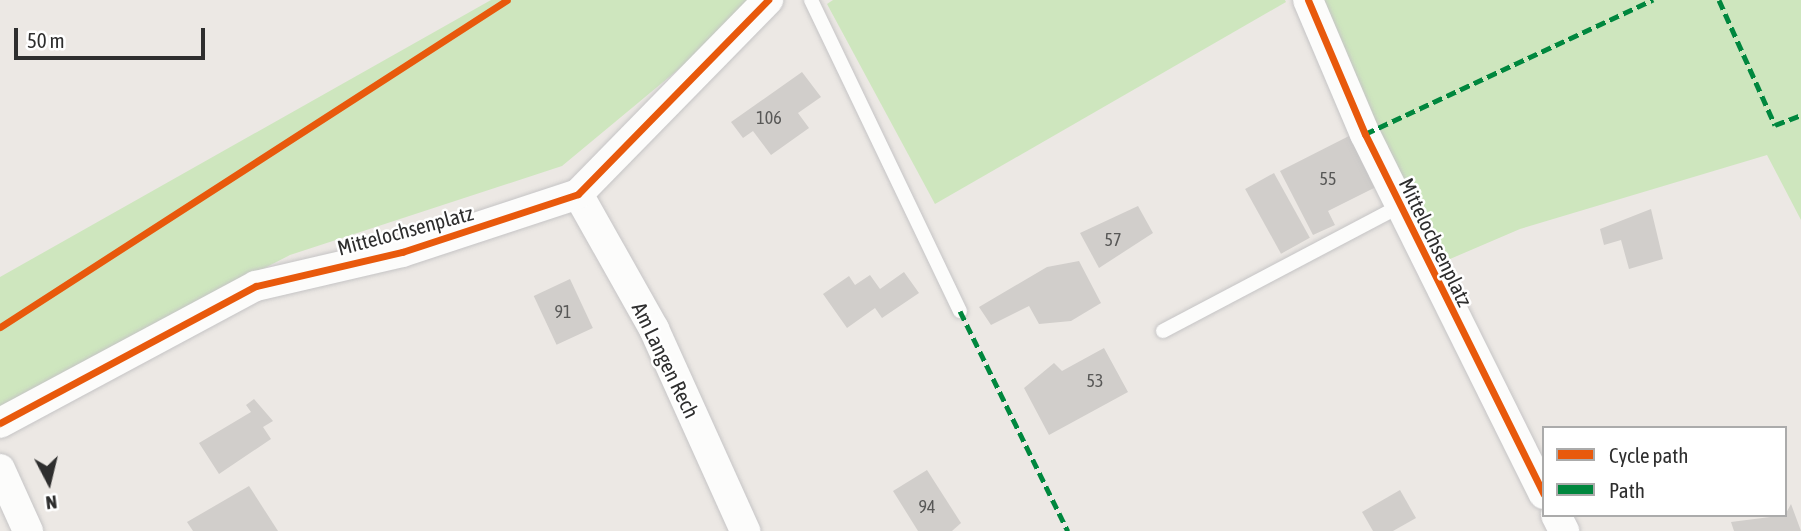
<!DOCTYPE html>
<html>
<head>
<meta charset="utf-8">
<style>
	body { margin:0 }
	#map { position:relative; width:1801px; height:531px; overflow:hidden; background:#ece8e4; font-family:"Asap Condensed",sans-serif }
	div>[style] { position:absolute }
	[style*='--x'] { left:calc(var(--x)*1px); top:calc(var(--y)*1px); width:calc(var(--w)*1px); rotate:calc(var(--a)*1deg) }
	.green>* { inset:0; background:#cee6be }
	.building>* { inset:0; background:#d1cecb; transform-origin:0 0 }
	.roads { filter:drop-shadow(0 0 2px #c5c4c5) drop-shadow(0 0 2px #c5c4c5) }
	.service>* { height:14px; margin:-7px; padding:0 7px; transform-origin:7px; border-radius:7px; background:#fcfcfb }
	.minor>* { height:30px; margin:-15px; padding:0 15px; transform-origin:15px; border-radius:15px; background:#fcfcfb }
	.quiet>* { height:5px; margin-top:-2.5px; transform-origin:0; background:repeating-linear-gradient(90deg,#00873e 0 10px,transparent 0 15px) }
	.cycleway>* { height:7px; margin:-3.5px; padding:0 3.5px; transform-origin:3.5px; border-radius:3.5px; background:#e8590c }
	span { translate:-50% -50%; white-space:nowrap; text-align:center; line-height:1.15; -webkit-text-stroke:5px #fff; paint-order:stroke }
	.number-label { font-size:18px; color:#585857 }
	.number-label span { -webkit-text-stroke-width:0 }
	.street-label { font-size:21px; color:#2e2e2e }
	.legend { position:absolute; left:1542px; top:426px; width:245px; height:91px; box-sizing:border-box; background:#fff; border:2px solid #ababab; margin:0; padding:9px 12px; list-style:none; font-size:21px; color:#2e2e2e }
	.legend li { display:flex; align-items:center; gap:14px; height:35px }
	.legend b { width:35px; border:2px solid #ababab }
	.north { position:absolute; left:14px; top:447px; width:70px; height:70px; -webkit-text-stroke:5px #fff; paint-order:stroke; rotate:173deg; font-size:19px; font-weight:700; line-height:28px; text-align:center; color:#2e2e2e }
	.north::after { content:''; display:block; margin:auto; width:24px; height:32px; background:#2e2e2e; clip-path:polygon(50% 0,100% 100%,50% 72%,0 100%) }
	.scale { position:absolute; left:14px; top:28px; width:191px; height:32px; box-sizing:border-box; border:4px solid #2e2e2e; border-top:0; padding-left:9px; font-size:21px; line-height:24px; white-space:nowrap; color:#2e2e2e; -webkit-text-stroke:5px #fff; paint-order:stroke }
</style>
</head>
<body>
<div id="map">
	<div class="green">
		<div style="clip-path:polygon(491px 0,762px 0,562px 166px,290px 255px,169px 317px,0 421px,0 277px)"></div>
		<div style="clip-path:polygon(833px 0,1285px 0,1286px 2px,935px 204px,827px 4px)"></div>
		<div style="clip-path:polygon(1314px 0,1801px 0,1801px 220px,1767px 155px,1520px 229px,1436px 265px)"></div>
	</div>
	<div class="building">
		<div style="clip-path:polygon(802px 72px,821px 97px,798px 113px,809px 128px,771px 155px,753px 131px,743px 138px,731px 122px)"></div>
		<div style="clip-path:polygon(1349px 136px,1376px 187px,1328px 211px,1335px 225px,1313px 235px,1280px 171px)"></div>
		<div style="left:1274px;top:173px;width:74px;height:33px;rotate:61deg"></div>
		<div style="clip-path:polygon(1138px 206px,1153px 233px,1099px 268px,1080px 233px)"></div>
		<div style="clip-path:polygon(1651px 209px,1663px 259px,1629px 269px,1621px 240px,1604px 245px,1600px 229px)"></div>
		<div style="clip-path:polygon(1079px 261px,1101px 303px,1071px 321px,1039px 324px,1029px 306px,991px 325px,979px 307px,1047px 267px)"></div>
		<div style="clip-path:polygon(904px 272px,919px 293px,882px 318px,875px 308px,847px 328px,823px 294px,849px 276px,855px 285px,870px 275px,880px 289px)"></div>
		<div style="left:570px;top:279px;width:54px;height:40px;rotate:65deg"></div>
		<div style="clip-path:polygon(1104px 348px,1128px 392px,1049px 435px,1024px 388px,1054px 363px,1062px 371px)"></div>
		<div style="clip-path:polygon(254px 399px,273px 421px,263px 427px,271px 439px,219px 474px,199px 443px,251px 412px,246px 405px)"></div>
		<div style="clip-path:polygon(927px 470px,961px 523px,952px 531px,918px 531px,893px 491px)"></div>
		<div style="clip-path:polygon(249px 486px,278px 531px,193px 531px,187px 522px)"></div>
		<div style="clip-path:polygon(1400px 490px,1416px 518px,1393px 531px,1373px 531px,1362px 512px)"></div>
		<div style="clip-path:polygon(1791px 504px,1801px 531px,1734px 531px,1731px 522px,1785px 515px)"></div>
	</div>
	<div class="roads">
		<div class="service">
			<div style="--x:811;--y:0;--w:345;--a:64.4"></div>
			<div style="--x:1163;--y:331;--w:268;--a:-27.8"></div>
		</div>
		<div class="minor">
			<div style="--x:1308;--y:0;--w:146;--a:67"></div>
			<div style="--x:1365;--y:134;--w:402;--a:63.6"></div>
			<div style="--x:578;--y:194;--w:155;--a:60.6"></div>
			<div style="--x:654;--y:329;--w:222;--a:65.7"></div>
			<div style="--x:0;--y:423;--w:290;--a:-28.2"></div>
			<div style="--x:256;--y:286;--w:150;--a:-13.1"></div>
			<div style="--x:402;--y:252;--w:185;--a:-18.2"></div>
			<div style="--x:578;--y:194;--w:272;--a:-45.6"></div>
			<div style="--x:0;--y:469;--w:68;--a:65.7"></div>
			<div style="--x:1556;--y:515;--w:18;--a:63"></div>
		</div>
	</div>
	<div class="quiet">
		<div style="--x:1719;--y:0;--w:137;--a:65.9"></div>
		<div style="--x:1775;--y:125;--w:28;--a:-21"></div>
		<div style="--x:1365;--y:134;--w:318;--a:-25"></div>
		<div style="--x:960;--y:311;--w:245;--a:63.9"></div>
	</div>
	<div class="cycleway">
		<div style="--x:1308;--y:0;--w:146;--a:67"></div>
		<div style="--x:1365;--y:134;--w:402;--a:63.6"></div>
		<div style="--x:0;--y:327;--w:603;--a:-32.82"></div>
		<div style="--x:0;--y:423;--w:290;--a:-28.2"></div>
		<div style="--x:256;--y:286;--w:150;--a:-13.1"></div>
		<div style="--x:402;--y:252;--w:185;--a:-18.2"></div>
		<div style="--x:578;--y:194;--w:272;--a:-45.6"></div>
	</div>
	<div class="number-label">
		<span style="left:769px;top:118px">106</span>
		<span style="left:1328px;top:179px">55</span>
		<span style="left:1113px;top:240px">57</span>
		<span style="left:563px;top:312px">91</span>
		<span style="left:1095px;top:381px">53</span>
		<span style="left:927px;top:507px">94</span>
	</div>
	<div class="street-label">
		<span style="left:405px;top:230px;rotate:-15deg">Mittelochsenplatz</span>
		<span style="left:1436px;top:242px;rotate:64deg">Mittelochsenplatz</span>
		<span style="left:666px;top:360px;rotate:64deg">Am Langen Rech</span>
	</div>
	<ul class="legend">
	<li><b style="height:9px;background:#e8590c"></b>Cycle path</li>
	<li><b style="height:9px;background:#00873e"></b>Path</li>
	</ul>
	<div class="north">N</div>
	<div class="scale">50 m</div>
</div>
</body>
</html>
